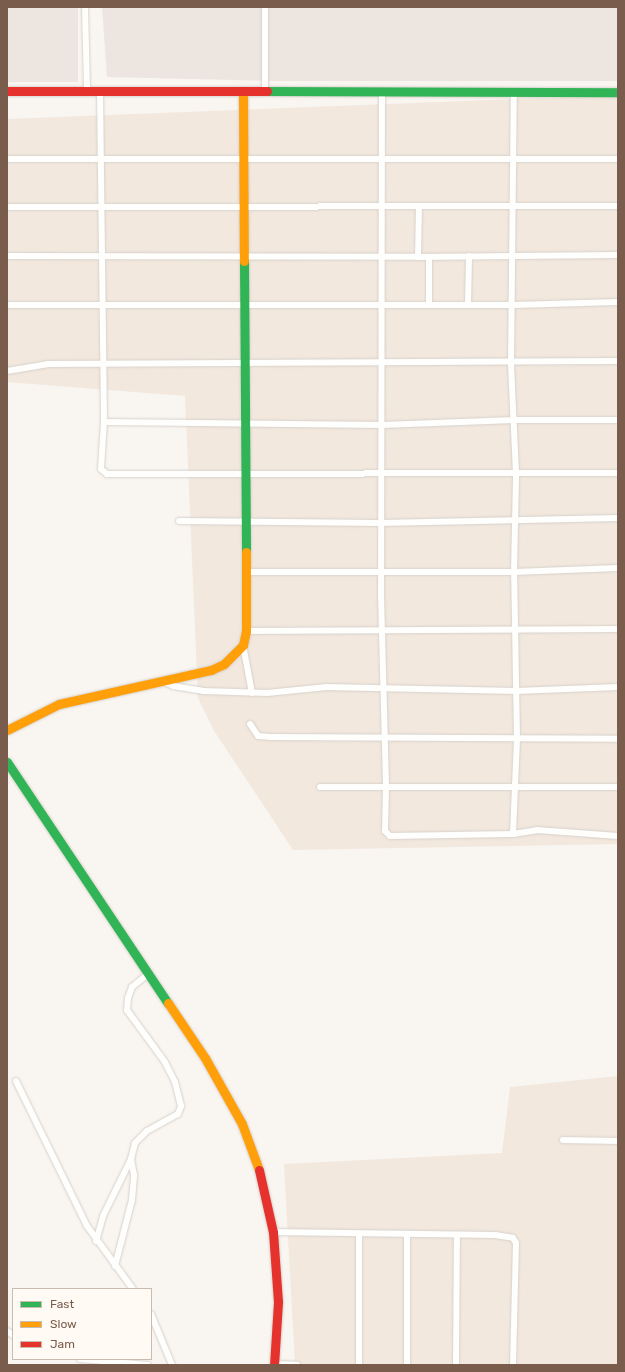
<!DOCTYPE html>
<html>
<head>
<meta charset="utf-8">
<style>
	body { margin:0 }
	#map { position:relative; width:625px; height:1372px; overflow:hidden; background:#f9f5f0; font-family:Rubik,sans-serif }
	div>[style] { position:absolute }
	[style*='--x'] { left:calc(var(--x)*1px); top:calc(var(--y)*1px); width:calc(var(--w)*1px); rotate:calc(var(--a)*1deg) }
	.residential>* { inset:0; background:#f2e8de }
	.industrial>* { inset:0; background:#ede5e0; transform-origin:0 0 }
	.roads { filter:drop-shadow(0 0 1px #d7d1cb) drop-shadow(0 0 1px #d7d1cb) }
	.street>* { height:6px; margin:-3px; padding:0 3px; transform-origin:3px; border-radius:3px; background:#fefefd }
	.fast>* { height:9px; margin:-4.5px; padding:0 4.5px; transform-origin:4.5px; border-radius:4.5px; background:#30b455 }
	.slow>* { height:9px; margin:-4.5px; padding:0 4.5px; transform-origin:4.5px; border-radius:4.5px; background:#ff9f0a }
	.jam>* { height:9px; margin:-4.5px; padding:0 4.5px; transform-origin:4.5px; border-radius:4.5px; background:#e5322d }
	span { translate:-50% -50%; white-space:nowrap; text-align:center; line-height:1.15; -webkit-text-stroke:3px #fffaf3; paint-order:stroke }
	.frame { position:absolute; inset:0; border:8px solid #7a5c4d; pointer-events:none }
	.legend { position:absolute; left:12px; top:1288px; width:140px; height:72px; box-sizing:border-box; background:#fffaf3; border:1px solid #cabbb1; margin:0; padding:5px 7px; list-style:none; font-size:12px; color:#7a5c4d }
	.legend li { display:flex; align-items:center; gap:8px; height:20px }
	.legend b { width:20px; border:1px solid #cabbb1 }
</style>
</head>
<body>
<div id="map">
	<div class="residential">
		<div style="clip-path:polygon(618px 95px,618px 844px,293px 850px,213px 729px,198px 698px,185px 396px,7px 382px,7px 119px)"></div>
		<div style="clip-path:polygon(618px 1076px,618px 1365px,295px 1365px,284px 1164px,502px 1153px,510px 1087px)"></div>
	</div>
	<div class="industrial">
		<div style="left:7px;top:7px;width:71px;height:75px"></div>
		<div style="clip-path:polygon(102px 7px,618px 7px,618px 81px,277px 81px,107px 77px)"></div>
	</div>
	<div class="roads">
		<div class="street">
			<div style="--x:85;--y:7;--w:84;--a:88.6"></div>
			<div style="--x:100;--y:91;--w:331;--a:89.3"></div>
			<div style="--x:104;--y:422;--w:47;--a:93.7"></div>
			<div style="--x:101;--y:469;--w:8;--a:40"></div>
			<div style="--x:107;--y:474;--w:511;--a:-0.11"></div>
			<div style="--x:265;--y:91;--w:84;--a:-90"></div>
			<div style="--x:382;--y:92;--w:502;--a:90.11"></div>
			<div style="--x:381;--y:594;--w:193;--a:88.5"></div>
			<div style="--x:386;--y:787;--w:44;--a:91.3"></div>
			<div style="--x:385;--y:831;--w:7;--a:45"></div>
			<div style="--x:390;--y:836;--w:123;--a:-0.9"></div>
			<div style="--x:513;--y:834;--w:24;--a:-9"></div>
			<div style="--x:537;--y:830;--w:81;--a:4.2"></div>
			<div style="--x:7;--y:159;--w:611;--a:0"></div>
			<div style="--x:7;--y:207;--w:611;--a:-0.09"></div>
			<div style="--x:7;--y:256;--w:411;--a:0.1"></div>
			<div style="--x:418;--y:257;--w:200;--a:-0.6"></div>
			<div style="--x:418;--y:257;--w:50;--a:-88.9"></div>
			<div style="--x:7;--y:305;--w:505;--a:0"></div>
			<div style="--x:512;--y:305;--w:106;--a:-1.6"></div>
			<div style="--x:429;--y:305;--w:48;--a:-90"></div>
			<div style="--x:468;--y:305;--w:49;--a:-88.8"></div>
			<div style="--x:7;--y:371;--w:42;--a:-9.7"></div>
			<div style="--x:48;--y:364;--w:570;--a:-0.3"></div>
			<div style="--x:104;--y:422;--w:278;--a:0.6"></div>
			<div style="--x:382;--y:425;--w:132;--a:-2.2"></div>
			<div style="--x:514;--y:420;--w:104;--a:0"></div>
			<div style="--x:179;--y:521;--w:202;--a:0.6"></div>
			<div style="--x:381;--y:523;--w:237;--a:-1.2"></div>
			<div style="--x:245;--y:572;--w:269;--a:0"></div>
			<div style="--x:514;--y:572;--w:104;--a:-2.2"></div>
			<div style="--x:246;--y:631;--w:372;--a:-0.3"></div>
			<div style="--x:243;--y:645;--w:49;--a:79.4"></div>
			<div style="--x:162;--y:681;--w:12;--a:24"></div>
			<div style="--x:173;--y:686;--w:30;--a:9"></div>
			<div style="--x:203;--y:691;--w:64;--a:1.8"></div>
			<div style="--x:267;--y:693;--w:60;--a:-5.7"></div>
			<div style="--x:327;--y:687;--w:189;--a:1.2"></div>
			<div style="--x:516;--y:691;--w:102;--a:-2.2"></div>
			<div style="--x:250;--y:724;--w:14;--a:56"></div>
			<div style="--x:258;--y:736;--w:13;--a:4"></div>
			<div style="--x:271;--y:737;--w:347;--a:0.3"></div>
			<div style="--x:320;--y:787;--w:298;--a:0"></div>
			<div style="--x:513;--y:834;--w:96;--a:-87.6"></div>
			<div style="--x:517;--y:738;--w:166;--a:-91"></div>
			<div style="--x:514;--y:572;--w:98;--a:-88.8"></div>
			<div style="--x:516;--y:474;--w:112;--a:-92.6"></div>
			<div style="--x:511;--y:362;--w:270;--a:-89.4"></div>
			<div style="--x:16;--y:1081;--w:161;--a:63.9"></div>
			<div style="--x:87;--y:1226;--w:78;--a:53.9"></div>
			<div style="--x:563;--y:1140;--w:55;--a:1"></div>
			<div style="--x:273;--y:1232;--w:222;--a:0.8"></div>
			<div style="--x:495;--y:1235;--w:18;--a:9"></div>
			<div style="--x:513;--y:1238;--w:6;--a:59"></div>
			<div style="--x:516;--y:1243;--w:122;--a:91.4"></div>
			<div style="--x:407;--y:1236;--w:129;--a:90"></div>
			<div style="--x:96;--y:1241;--w:26;--a:-74"></div>
			<div style="--x:103;--y:1216;--w:64;--a:-63.8"></div>
			<div style="--x:115;--y:1266;--w:68;--a:-75.6"></div>
			<div style="--x:132;--y:1200;--w:25;--a:-85"></div>
			<div style="--x:134;--y:1175;--w:16;--a:-101"></div>
			<div style="--x:131;--y:1159;--w:16;--a:-76"></div>
			<div style="--x:135;--y:1143;--w:17;--a:-45"></div>
			<div style="--x:147;--y:1131;--w:35;--a:-29"></div>
			<div style="--x:178;--y:1114;--w:9;--a:-69"></div>
			<div style="--x:181;--y:1106;--w:25;--a:-104"></div>
			<div style="--x:175;--y:1082;--w:22;--a:-117"></div>
			<div style="--x:165;--y:1062;--w:64;--a:-126.2"></div>
			<div style="--x:127;--y:1010;--w:12;--a:-85"></div>
			<div style="--x:128;--y:998;--w:12;--a:-70"></div>
			<div style="--x:132;--y:987;--w:22;--a:-39"></div>
			<div style="--x:151;--y:1314;--w:55;--a:67.6"></div>
			<div style="--x:7;--y:1331;--w:7;--a:34"></div>
			<div style="--x:80;--y:1359;--w:68;--a:5"></div>
			<div style="--x:274;--y:1364;--w:23;--a:2"></div>
			<div style="--x:359;--y:1365;--w:131;--a:-90"></div>
			<div style="--x:456;--y:1365;--w:130;--a:-89.6"></div>
		</div>
		<div class="fast">
			<div style="--x:267;--y:91;--w:351;--a:0.2"></div>
			<div style="--x:244;--y:261;--w:291;--a:89.6"></div>
			<div style="--x:7;--y:762;--w:290;--a:56.3"></div>
		</div>
		<div class="slow">
			<div style="--x:243;--y:92;--w:169;--a:89.7"></div>
			<div style="--x:7;--y:730;--w:58;--a:-26.6"></div>
			<div style="--x:59;--y:704;--w:156;--a:-12.6"></div>
			<div style="--x:211;--y:670;--w:14;--a:-25"></div>
			<div style="--x:224;--y:664;--w:27;--a:-45"></div>
			<div style="--x:243;--y:645;--w:14;--a:-78"></div>
			<div style="--x:246;--y:631;--w:79;--a:-90"></div>
			<div style="--x:168;--y:1003;--w:66;--a:56.1"></div>
			<div style="--x:205;--y:1058;--w:76;--a:60.7"></div>
			<div style="--x:242;--y:1124;--w:49;--a:69.7"></div>
		</div>
		<div class="jam">
			<div style="--x:7;--y:91;--w:260;--a:0"></div>
			<div style="--x:259;--y:1170;--w:64;--a:77.3"></div>
			<div style="--x:273;--y:1232;--w:70;--a:85.9"></div>
			<div style="--x:278;--y:1302;--w:63;--a:93.6"></div>
		</div>
	</div>
	<div class="frame"></div>
	<ul class="legend">
	<li><b style="height:5px;background:#30b455"></b>Fast</li>
	<li><b style="height:5px;background:#ff9f0a"></b>Slow</li>
	<li><b style="height:5px;background:#e5322d"></b>Jam</li>
	</ul>
</div>
</body>
</html>
